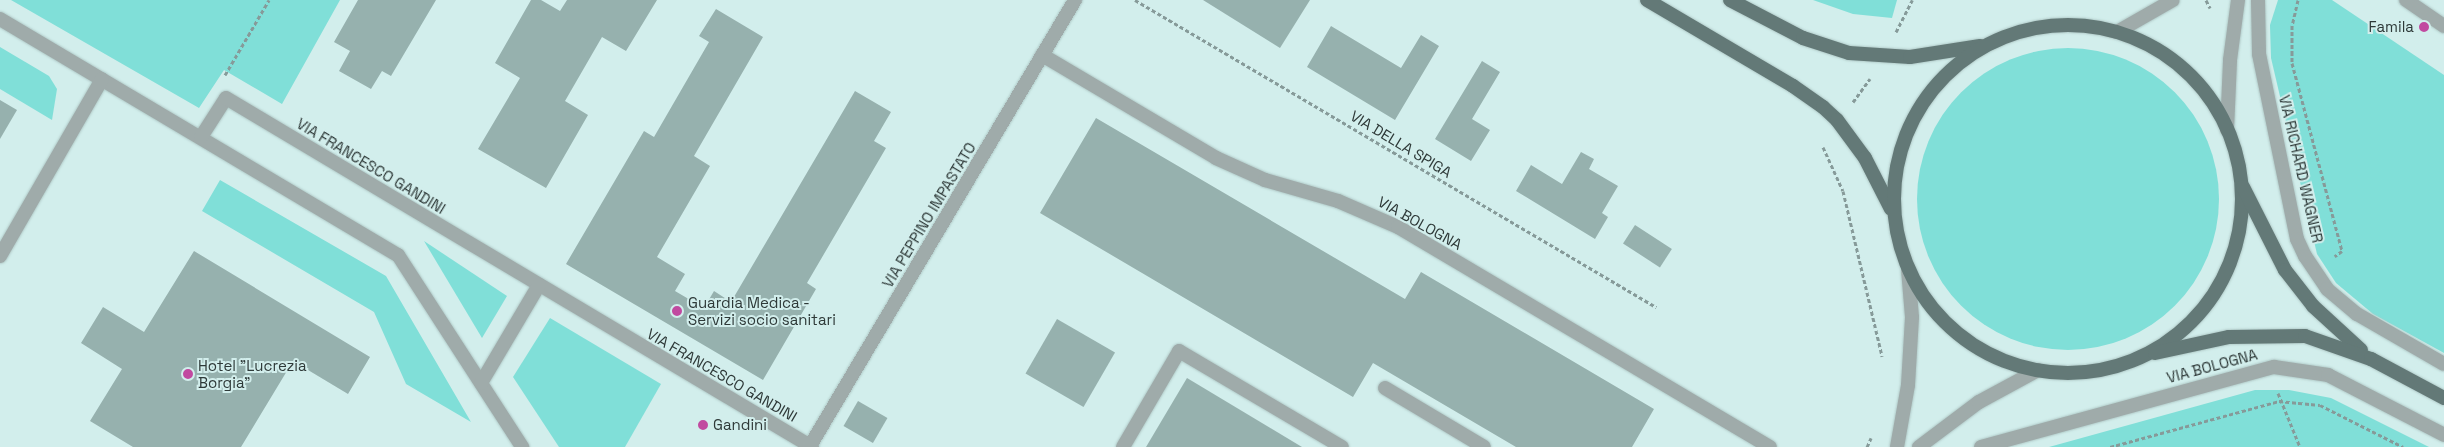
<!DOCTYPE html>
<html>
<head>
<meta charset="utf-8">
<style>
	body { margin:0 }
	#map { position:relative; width:2444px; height:447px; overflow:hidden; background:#d2eeec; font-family:"Space Grotesk",sans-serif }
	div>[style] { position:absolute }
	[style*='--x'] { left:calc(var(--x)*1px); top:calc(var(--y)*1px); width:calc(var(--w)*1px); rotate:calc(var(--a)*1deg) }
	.green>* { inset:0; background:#80dfd8 }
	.round { border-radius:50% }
	.building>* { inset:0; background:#96b1ae; transform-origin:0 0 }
	.path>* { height:3px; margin-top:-1.5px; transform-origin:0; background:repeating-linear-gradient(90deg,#869a99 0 4px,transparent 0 6.5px) }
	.roads { filter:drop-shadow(0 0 1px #b1cac8) drop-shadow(0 0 1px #b1cac8) }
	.service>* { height:14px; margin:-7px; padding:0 7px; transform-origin:7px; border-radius:7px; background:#9fabaa }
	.minor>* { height:14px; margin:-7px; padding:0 7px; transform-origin:7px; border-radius:7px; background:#9fabaa }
	.tertiary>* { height:14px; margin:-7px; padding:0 7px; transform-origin:7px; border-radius:7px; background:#9fabaa }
	.primary>* { height:14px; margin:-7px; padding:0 7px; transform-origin:7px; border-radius:7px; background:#637977 }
	.primary>.ring { margin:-7px; padding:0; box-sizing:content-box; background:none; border:14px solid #637977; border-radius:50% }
	.dots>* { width:14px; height:14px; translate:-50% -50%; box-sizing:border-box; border:2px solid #d2eeec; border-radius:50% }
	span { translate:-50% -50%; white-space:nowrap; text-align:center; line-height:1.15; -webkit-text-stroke:4px #d2eeec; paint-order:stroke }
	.poi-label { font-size:15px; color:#2e3938 }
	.right { translate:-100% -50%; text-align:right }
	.left { translate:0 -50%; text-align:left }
	.street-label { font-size:15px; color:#2e3938 }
</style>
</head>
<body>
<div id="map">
	<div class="green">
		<div style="clip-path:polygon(11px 0,340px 0,282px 104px,224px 70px,199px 108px)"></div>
		<div style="clip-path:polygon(1813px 0,1897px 0,1892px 18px,1853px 14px)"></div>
		<div style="clip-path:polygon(2278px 0,2332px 0,2444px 75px,2444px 353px,2373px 314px,2336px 283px,2317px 254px,2271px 58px,2270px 25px)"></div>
		<div style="clip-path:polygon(0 47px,49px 76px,57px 89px,52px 120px,0 89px)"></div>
		<div class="round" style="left:1917px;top:48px;width:302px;height:302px"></div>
		<div style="clip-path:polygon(220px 180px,386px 276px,471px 422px,406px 384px,374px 312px,202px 211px)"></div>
		<div style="clip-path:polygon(424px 241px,507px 296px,482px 338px)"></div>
		<div style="clip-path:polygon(550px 318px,661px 384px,625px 447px,559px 447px,513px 377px)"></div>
		<div style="clip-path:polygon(2255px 390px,2289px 390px,2331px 398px,2429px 447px,2049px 447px)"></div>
	</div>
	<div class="building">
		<div style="clip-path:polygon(358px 0,436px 0,391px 76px,382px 71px,371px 89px,339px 71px,350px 51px,334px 42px)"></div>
		<div style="clip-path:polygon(531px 0,541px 0,560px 11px,567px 0,657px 0,626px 51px,602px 37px,565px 101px,588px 115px,546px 188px,478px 149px,520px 78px,495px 63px)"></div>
		<div style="clip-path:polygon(1203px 0,1310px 0,1280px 48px)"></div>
		<div style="clip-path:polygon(716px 9px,763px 37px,694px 156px,710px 166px,657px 257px,685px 274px,675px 291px,704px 308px,714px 291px,731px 302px,855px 91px,891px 112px,874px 141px,886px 148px,807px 283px,816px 289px,763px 380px,566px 264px,644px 131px,654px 137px,709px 42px,699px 36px)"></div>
		<div style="clip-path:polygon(1331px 26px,1401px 68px,1421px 35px,1439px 46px,1395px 120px,1307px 67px)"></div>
		<div style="clip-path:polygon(1482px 61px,1500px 72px,1472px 119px,1490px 130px,1471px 161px,1435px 139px)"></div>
		<div style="clip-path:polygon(0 100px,17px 110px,0 139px)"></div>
		<div style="clip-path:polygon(1096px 118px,1405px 299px,1421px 272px,1654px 409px,1632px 447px,1516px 447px,1373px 363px,1353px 397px,1040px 213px)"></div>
		<div style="clip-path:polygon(1581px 152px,1594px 159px,1589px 169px,1618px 186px,1602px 213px,1608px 217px,1595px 239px,1516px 191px,1531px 165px,1562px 184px)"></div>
		<div style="left:1635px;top:225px;width:44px;height:22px;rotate:33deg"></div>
		<div style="clip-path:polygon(194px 251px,370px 357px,348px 394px,293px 361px,241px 447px,133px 447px,90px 421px,122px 369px,81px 343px,103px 307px,144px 332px)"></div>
		<div style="left:1057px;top:319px;width:67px;height:63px;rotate:30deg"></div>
		<div style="clip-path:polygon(1187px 378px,1302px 447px,1146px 447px)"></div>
		<div style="left:858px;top:401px;width:34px;height:29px;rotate:30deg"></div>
	</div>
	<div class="path">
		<div style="--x:1135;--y:0;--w:605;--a:30.51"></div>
		<div style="--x:2206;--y:0;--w:9;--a:63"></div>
		<div style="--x:2298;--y:0;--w:26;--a:103"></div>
		<div style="--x:2292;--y:25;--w:38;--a:90"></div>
		<div style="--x:2292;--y:63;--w:195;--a:75.1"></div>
		<div style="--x:2342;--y:251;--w:9;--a:144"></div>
		<div style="--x:1896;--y:32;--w:36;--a:-63"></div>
		<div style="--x:225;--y:75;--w:87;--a:-59.6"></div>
		<div style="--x:1853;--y:102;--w:29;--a:-54"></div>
		<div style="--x:1823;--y:147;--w:48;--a:65.6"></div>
		<div style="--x:1843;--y:191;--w:170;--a:76.7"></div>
		<div style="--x:2278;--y:393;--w:58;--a:67.8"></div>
		<div style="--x:1867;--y:447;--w:10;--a:-66"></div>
		<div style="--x:2110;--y:447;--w:175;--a:-15.2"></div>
		<div style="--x:2279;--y:401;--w:41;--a:5.6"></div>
		<div style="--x:2320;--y:405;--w:93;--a:26.8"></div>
	</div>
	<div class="roads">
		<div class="service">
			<div style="--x:1042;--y:55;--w:202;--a:30.6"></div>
			<div style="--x:1216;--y:158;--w:54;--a:24.2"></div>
			<div style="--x:1265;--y:180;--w:76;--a:16"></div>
			<div style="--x:1338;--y:201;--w:65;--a:23.4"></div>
			<div style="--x:1398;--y:227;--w:432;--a:30.6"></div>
			<div style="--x:1385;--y:388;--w:115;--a:30.8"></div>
			<div style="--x:1123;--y:447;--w:111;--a:-59.7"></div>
			<div style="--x:1179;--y:351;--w:189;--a:30.5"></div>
		</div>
		<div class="minor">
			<div style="--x:2406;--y:0;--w:46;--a:34.4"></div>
			<div style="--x:0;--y:19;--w:463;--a:30.7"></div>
			<div style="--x:398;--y:255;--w:229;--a:57.1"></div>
			<div style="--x:201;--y:137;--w:46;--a:-57.3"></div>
			<div style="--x:226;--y:98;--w:682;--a:30.78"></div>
			<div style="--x:0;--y:256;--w:204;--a:-60"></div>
			<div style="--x:481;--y:383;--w:114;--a:-59.4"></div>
			<div style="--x:810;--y:446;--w:519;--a:-59.28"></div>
		</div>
		<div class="tertiary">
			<div style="--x:2258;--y:0;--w:54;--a:88.9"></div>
			<div style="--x:2259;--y:54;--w:189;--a:78.4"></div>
			<div style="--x:2297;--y:239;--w:19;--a:65"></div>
			<div style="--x:2305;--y:256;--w:40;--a:56"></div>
			<div style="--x:2327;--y:289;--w:39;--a:40"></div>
			<div style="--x:2357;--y:314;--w:100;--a:29.9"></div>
			<div style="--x:2117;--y:32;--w:64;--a:-29.7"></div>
			<div style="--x:2227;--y:130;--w:70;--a:-87.5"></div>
			<div style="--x:2230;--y:60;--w:61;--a:-82.4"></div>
			<div style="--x:1897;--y:447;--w:63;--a:-79.9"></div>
			<div style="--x:1908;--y:385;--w:68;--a:-86.6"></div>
			<div style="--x:1912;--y:317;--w:48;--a:-94.8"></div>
			<div style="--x:1919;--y:447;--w:75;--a:-36.9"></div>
			<div style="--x:1979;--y:402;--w:67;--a:-28.5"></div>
			<div style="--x:1981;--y:447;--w:304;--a:-15.3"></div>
			<div style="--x:2274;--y:367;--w:55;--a:8.4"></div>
			<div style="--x:2328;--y:375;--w:131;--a:27.3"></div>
		</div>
		<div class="primary">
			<div style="--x:1647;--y:0;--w:169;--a:30.5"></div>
			<div style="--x:1793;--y:86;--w:37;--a:35"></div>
			<div style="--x:1823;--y:107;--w:19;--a:43"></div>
			<div style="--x:1837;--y:120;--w:47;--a:53.6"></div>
			<div style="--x:1865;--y:158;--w:57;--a:63"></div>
			<div style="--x:1730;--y:0;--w:82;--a:27.5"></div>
			<div style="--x:1803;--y:38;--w:48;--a:18.1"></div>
			<div style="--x:1849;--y:53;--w:61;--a:3.8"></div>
			<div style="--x:1910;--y:57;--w:71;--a:-8.9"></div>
			<div class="ring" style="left:1894px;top:25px;width:334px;height:334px"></div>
			<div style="--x:2243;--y:187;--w:93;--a:63.2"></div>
			<div style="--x:2285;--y:270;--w:46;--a:52.1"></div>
			<div style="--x:2313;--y:306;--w:65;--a:42.5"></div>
			<div style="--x:2155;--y:353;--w:76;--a:-12.2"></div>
			<div style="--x:2229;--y:337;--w:76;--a:-0.8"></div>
			<div style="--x:2305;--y:336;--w:70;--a:19.2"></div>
			<div style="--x:2371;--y:359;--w:83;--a:28.1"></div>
		</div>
	</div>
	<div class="dots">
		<div style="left:2424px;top:27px;background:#c14aa0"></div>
		<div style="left:677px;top:311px;background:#c14aa0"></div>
		<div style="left:188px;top:374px;background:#c14aa0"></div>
		<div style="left:703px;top:425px;background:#c14aa0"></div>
	</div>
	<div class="poi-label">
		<span class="right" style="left:2414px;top:27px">Famila</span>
		<span class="left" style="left:688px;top:311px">Guardia Medica -<br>Servizi socio sanitari</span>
		<span class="left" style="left:198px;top:374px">Hotel "Lucrezia<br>Borgia"</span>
		<span class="left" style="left:713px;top:425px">Gandini</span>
	</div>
	<div class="street-label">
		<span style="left:1401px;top:144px;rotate:31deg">VIA DELLA SPIGA</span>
		<span style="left:371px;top:166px;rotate:31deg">VIA FRANCESCO GANDINI</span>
		<span style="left:2301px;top:169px;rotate:77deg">VIA RICHARD WAGNER</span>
		<span style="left:929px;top:215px;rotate:-59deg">VIA PEPPINO IMPASTATO</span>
		<span style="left:1420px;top:223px;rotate:29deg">VIA BOLOGNA</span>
		<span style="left:2212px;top:366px;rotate:-15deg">VIA BOLOGNA</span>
		<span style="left:722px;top:375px;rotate:30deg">VIA FRANCESCO GANDINI</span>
	</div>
</div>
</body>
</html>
